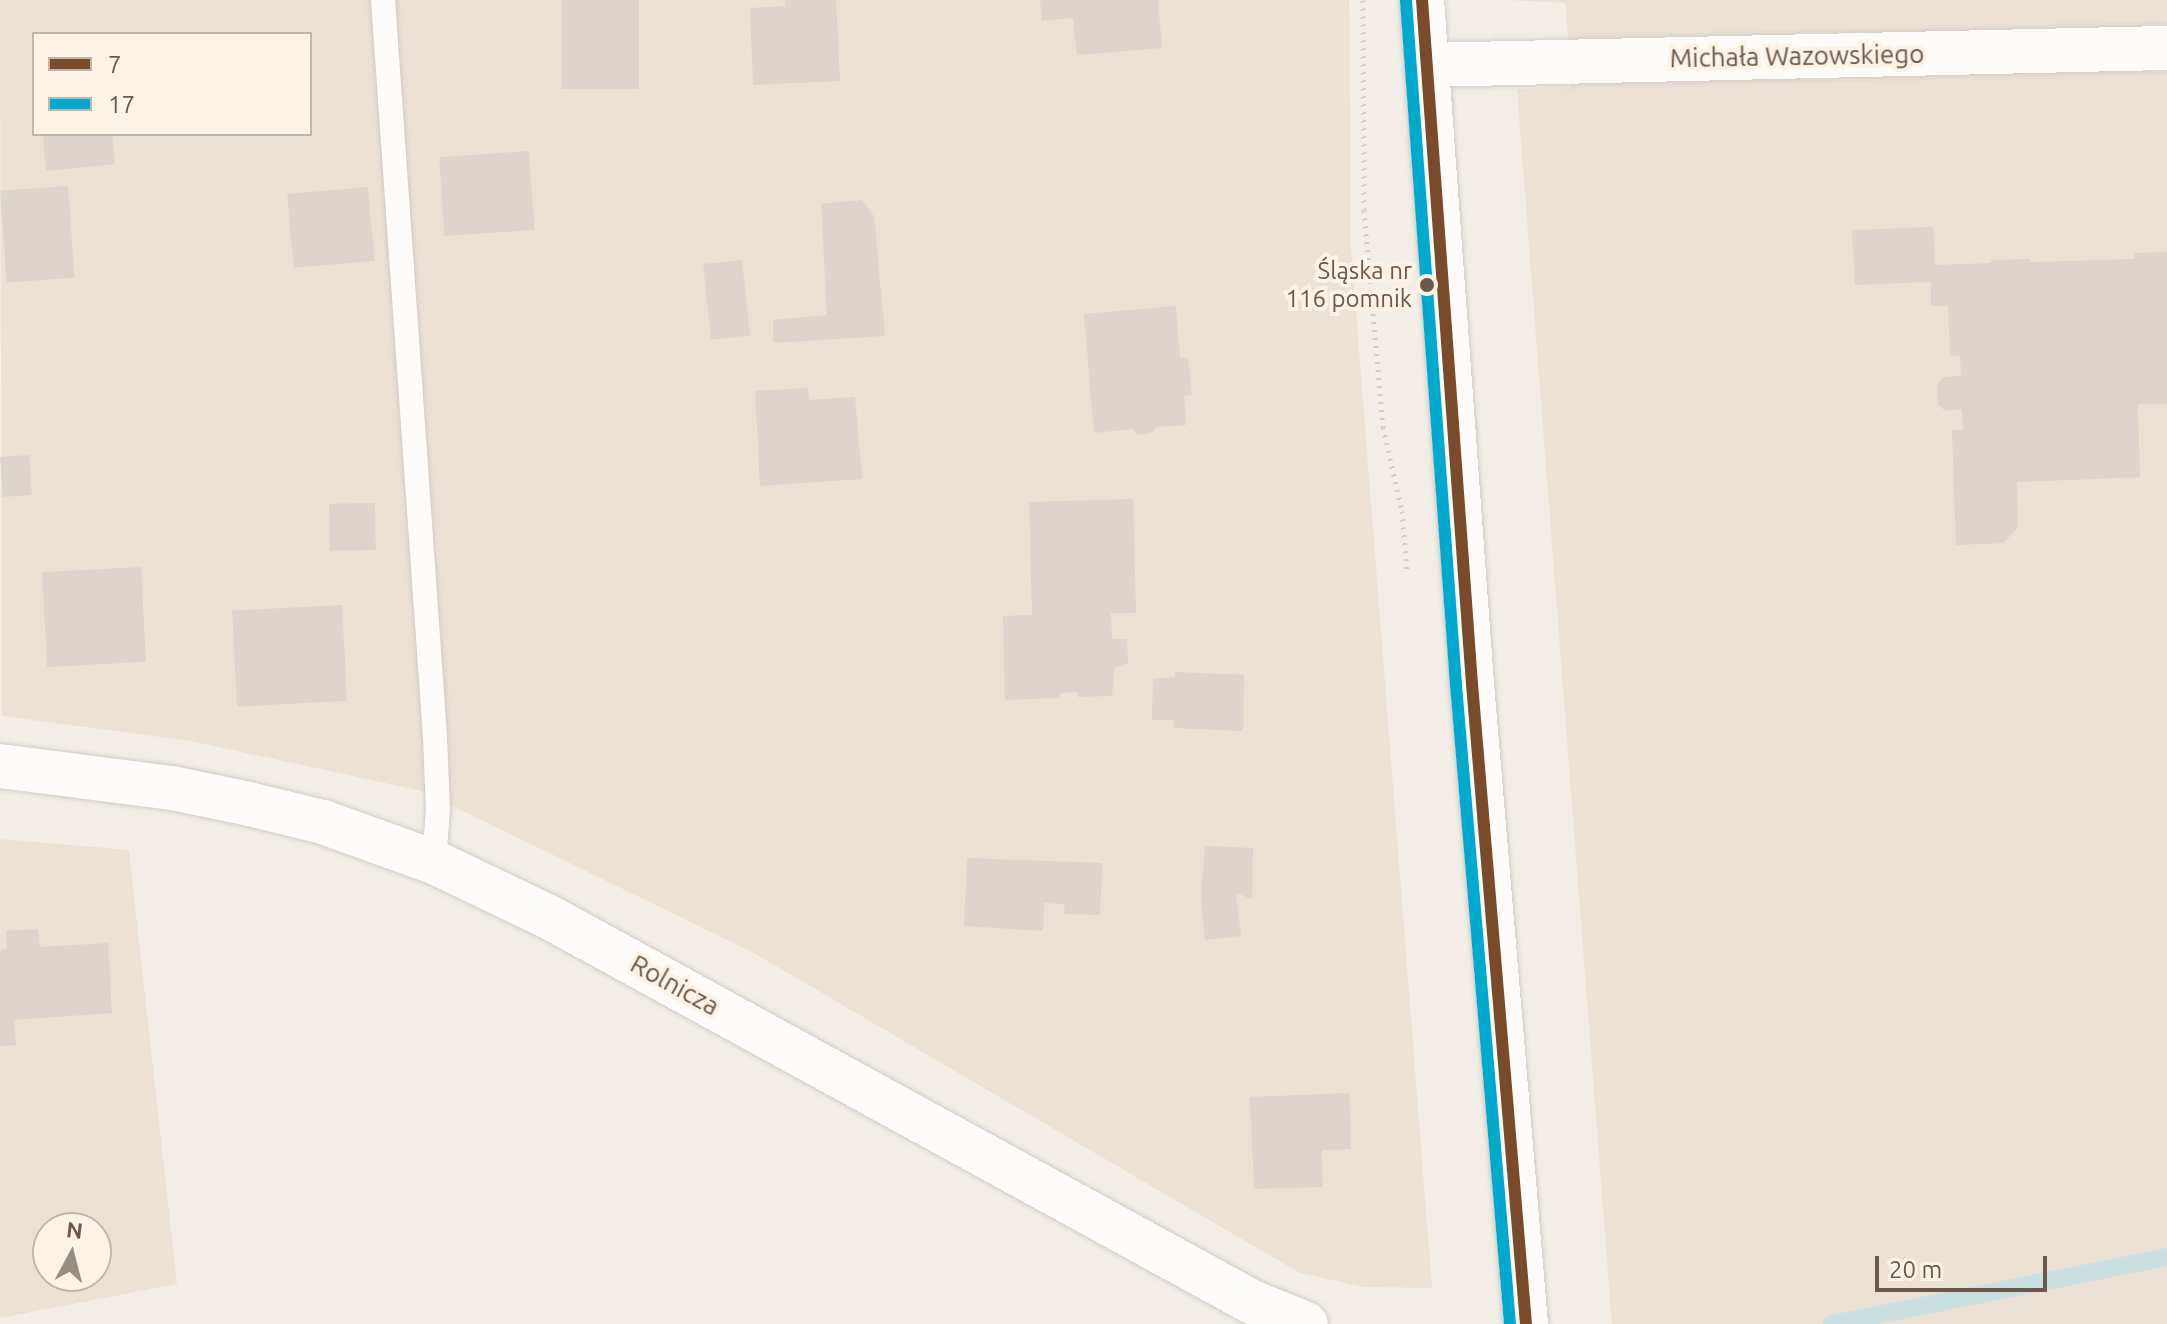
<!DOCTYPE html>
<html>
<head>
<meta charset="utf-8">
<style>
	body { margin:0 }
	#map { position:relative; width:2167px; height:1324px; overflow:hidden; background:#f3eee7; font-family:Ubuntu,sans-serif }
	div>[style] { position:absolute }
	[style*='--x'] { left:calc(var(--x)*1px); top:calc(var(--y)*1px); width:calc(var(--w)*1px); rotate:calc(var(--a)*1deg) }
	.residential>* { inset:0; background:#ece1d5 }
	.stream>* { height:18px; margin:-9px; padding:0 9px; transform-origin:9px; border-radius:9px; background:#cae0e1 }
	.building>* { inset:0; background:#dcd4cd; transform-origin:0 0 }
	.path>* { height:5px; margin-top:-2.5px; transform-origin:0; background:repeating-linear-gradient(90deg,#d4cec9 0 2px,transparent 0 8px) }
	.roads { filter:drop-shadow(0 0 2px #d2cbc6) drop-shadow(0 0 2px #d2cbc6) }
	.service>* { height:24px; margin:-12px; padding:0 12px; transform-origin:12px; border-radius:12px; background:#fdfcfb }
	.minor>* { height:44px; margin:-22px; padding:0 22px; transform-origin:22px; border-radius:22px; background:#fdfcfb }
	.tertiary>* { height:44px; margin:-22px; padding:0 22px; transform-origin:22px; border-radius:22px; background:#fdfcfb }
	.bus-1>* { height:12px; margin:-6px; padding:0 6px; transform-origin:6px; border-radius:6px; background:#7a4b2a }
	.bus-2>* { height:12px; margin:-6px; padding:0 6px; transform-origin:6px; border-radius:6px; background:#00a9ce }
	.dots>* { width:22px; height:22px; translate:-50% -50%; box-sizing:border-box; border:4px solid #fcf3e7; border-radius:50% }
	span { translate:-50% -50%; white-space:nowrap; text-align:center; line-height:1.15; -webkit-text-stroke:8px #fcf3e7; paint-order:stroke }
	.bus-label { font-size:24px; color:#6c574c }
	.right { translate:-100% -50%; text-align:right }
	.street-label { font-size:26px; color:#6c574c }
	.legend { position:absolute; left:32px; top:32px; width:280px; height:104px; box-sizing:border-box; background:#fcf3e7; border:2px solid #c2b5a9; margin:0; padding:10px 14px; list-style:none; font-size:24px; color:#6c574c }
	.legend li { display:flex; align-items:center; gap:16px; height:40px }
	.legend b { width:40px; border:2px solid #c2b5a9 }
	.north { position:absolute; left:32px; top:1212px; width:80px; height:80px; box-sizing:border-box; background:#fcf3e7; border:2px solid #c2b5a9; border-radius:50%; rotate:7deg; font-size:22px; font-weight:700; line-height:32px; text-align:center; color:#6c574c }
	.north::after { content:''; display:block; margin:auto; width:28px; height:36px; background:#9b8c82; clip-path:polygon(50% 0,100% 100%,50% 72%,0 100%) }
	.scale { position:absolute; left:1875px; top:1256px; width:172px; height:36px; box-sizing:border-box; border:4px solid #6c574c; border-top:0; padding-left:10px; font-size:24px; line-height:28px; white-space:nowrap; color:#6c574c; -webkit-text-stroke:6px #fcf3e7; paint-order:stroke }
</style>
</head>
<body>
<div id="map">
	<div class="residential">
		<div style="clip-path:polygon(evenodd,0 0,1349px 0,1351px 246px,1432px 1288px,1362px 1287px,1298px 1272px,752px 952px,422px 791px,191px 741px,2px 716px,0 0,34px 34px,310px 34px,310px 134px,34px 134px,34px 34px)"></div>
		<div style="clip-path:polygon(1509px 0,2167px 0,2167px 1324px,1612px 1324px,1517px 89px,1571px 88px,1566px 3px)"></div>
		<div style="clip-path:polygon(evenodd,0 839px,129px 850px,177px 1284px,0 1318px,0 839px,48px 1228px,96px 1228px,96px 1276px,48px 1276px,48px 1228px)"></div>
	</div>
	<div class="stream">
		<div style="--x:1832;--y:1324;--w:342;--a:-11.3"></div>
	</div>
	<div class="building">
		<div style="left:562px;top:0;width:77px;height:89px"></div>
		<div style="clip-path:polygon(785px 0,836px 0,840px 81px,753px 85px,750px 8px,785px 6px)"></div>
		<div style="clip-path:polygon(1040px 0,1158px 0,1162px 48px,1077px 55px,1073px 18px,1042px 21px)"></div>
		<div style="clip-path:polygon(43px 134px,112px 134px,115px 164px,46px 171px)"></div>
		<div style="left:529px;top:151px;width:79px;height:90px;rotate:86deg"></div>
		<div style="left:68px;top:186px;width:92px;height:68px;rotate:86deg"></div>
		<div style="left:368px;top:187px;width:74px;height:81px;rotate:85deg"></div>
		<div style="clip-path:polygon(862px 200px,874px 216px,885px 336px,773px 343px,773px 320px,827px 315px,821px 204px)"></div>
		<div style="clip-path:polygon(1933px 227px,1935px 265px,1991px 263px,1991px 260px,2030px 259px,2030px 262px,2134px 259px,2134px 253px,2167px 252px,2167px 404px,2138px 404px,2140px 477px,2017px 482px,2018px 527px,2004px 543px,1956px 545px,1952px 430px,1963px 430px,1962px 409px,1945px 411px,1938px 404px,1937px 384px,1944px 377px,1961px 376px,1960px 356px,1950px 355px,1948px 306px,1931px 306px,1931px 282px,1855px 285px,1852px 230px)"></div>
		<div style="left:742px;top:260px;width:76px;height:39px;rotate:84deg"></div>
		<div style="clip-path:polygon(1176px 306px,1180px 358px,1188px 358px,1192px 395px,1184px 396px,1186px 425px,1156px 427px,1151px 433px,1138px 435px,1133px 429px,1094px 433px,1084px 314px)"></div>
		<div style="clip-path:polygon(808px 388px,809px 400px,855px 397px,862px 479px,760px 486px,755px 391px)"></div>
		<div style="left:29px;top:455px;width:40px;height:29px;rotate:86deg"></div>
		<div style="clip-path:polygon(1133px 499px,1136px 613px,1111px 613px,1112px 639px,1127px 639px,1128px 663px,1115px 667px,1112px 696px,1078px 697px,1077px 692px,1060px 693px,1060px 698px,1005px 700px,1003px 616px,1032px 615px,1029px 502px)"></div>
		<div style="left:375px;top:503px;width:47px;height:46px;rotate:89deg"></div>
		<div style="left:141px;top:567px;width:95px;height:99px;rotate:87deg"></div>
		<div style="left:342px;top:605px;width:96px;height:110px;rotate:87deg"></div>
		<div style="clip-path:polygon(1175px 672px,1244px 675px,1243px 731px,1173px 728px,1174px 720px,1152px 720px,1153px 679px,1175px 677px)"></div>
		<div style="clip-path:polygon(1205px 846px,1253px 848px,1252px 899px,1236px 893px,1241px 936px,1205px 940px,1201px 895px)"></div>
		<div style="clip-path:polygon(967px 858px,1102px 863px,1100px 915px,1063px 914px,1065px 904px,1044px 903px,1043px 931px,964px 926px)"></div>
		<div style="clip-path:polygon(38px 929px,40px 947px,108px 943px,112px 1013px,14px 1020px,16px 1045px,0 1046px,0 950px,7px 949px,6px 931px)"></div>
		<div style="clip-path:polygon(1349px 1093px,1351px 1149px,1322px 1150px,1323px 1187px,1254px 1189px,1250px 1097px)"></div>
	</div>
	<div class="path">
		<div style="--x:1363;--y:0;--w:210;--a:89.7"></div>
		<div style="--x:1364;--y:210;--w:218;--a:85"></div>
		<div style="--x:1383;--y:427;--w:86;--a:77.3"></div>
		<div style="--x:1402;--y:511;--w:59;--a:85.2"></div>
	</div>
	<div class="roads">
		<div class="service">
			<div style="--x:383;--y:0;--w:739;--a:85.96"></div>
			<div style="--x:435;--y:737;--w:72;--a:87.6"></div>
			<div style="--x:438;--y:809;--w:53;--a:94.3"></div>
		</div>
		<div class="minor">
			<div style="--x:1427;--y:65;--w:740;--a:-1.32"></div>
			<div style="--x:0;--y:766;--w:173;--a:7.3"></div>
			<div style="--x:172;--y:788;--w:79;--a:11.7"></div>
			<div style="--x:249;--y:804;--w:76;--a:13.7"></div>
			<div style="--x:323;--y:822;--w:118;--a:19.8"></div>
			<div style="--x:434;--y:862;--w:127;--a:25.6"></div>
			<div style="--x:549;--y:917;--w:802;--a:28.71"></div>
			<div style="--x:1252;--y:1302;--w:58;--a:22.2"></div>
		</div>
		<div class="tertiary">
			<div style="--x:1422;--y:0;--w:686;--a:85.82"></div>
			<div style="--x:1472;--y:684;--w:642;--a:85.18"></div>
		</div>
	</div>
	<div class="bus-1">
		<div style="--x:1422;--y:0;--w:686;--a:85.82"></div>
		<div style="--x:1472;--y:684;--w:642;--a:85.18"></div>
	</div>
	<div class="bus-2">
		<div style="--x:1406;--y:1;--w:686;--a:85.82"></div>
		<div style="--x:1456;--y:685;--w:641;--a:85.17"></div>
	</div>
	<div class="dots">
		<div style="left:1427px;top:285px;background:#6c574c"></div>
	</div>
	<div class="bus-label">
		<span class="right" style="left:1412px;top:285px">Śląska nr<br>116 pomnik</span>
	</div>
	<div class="street-label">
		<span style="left:1797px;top:56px;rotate:-1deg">Michała Wazowskiego</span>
		<span style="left:675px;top:985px;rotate:29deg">Rolnicza</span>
	</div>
	<ul class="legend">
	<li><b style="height:10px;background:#7a4b2a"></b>7</li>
	<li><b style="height:10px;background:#00a9ce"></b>17</li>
	</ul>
	<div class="north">N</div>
	<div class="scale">20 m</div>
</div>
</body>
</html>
